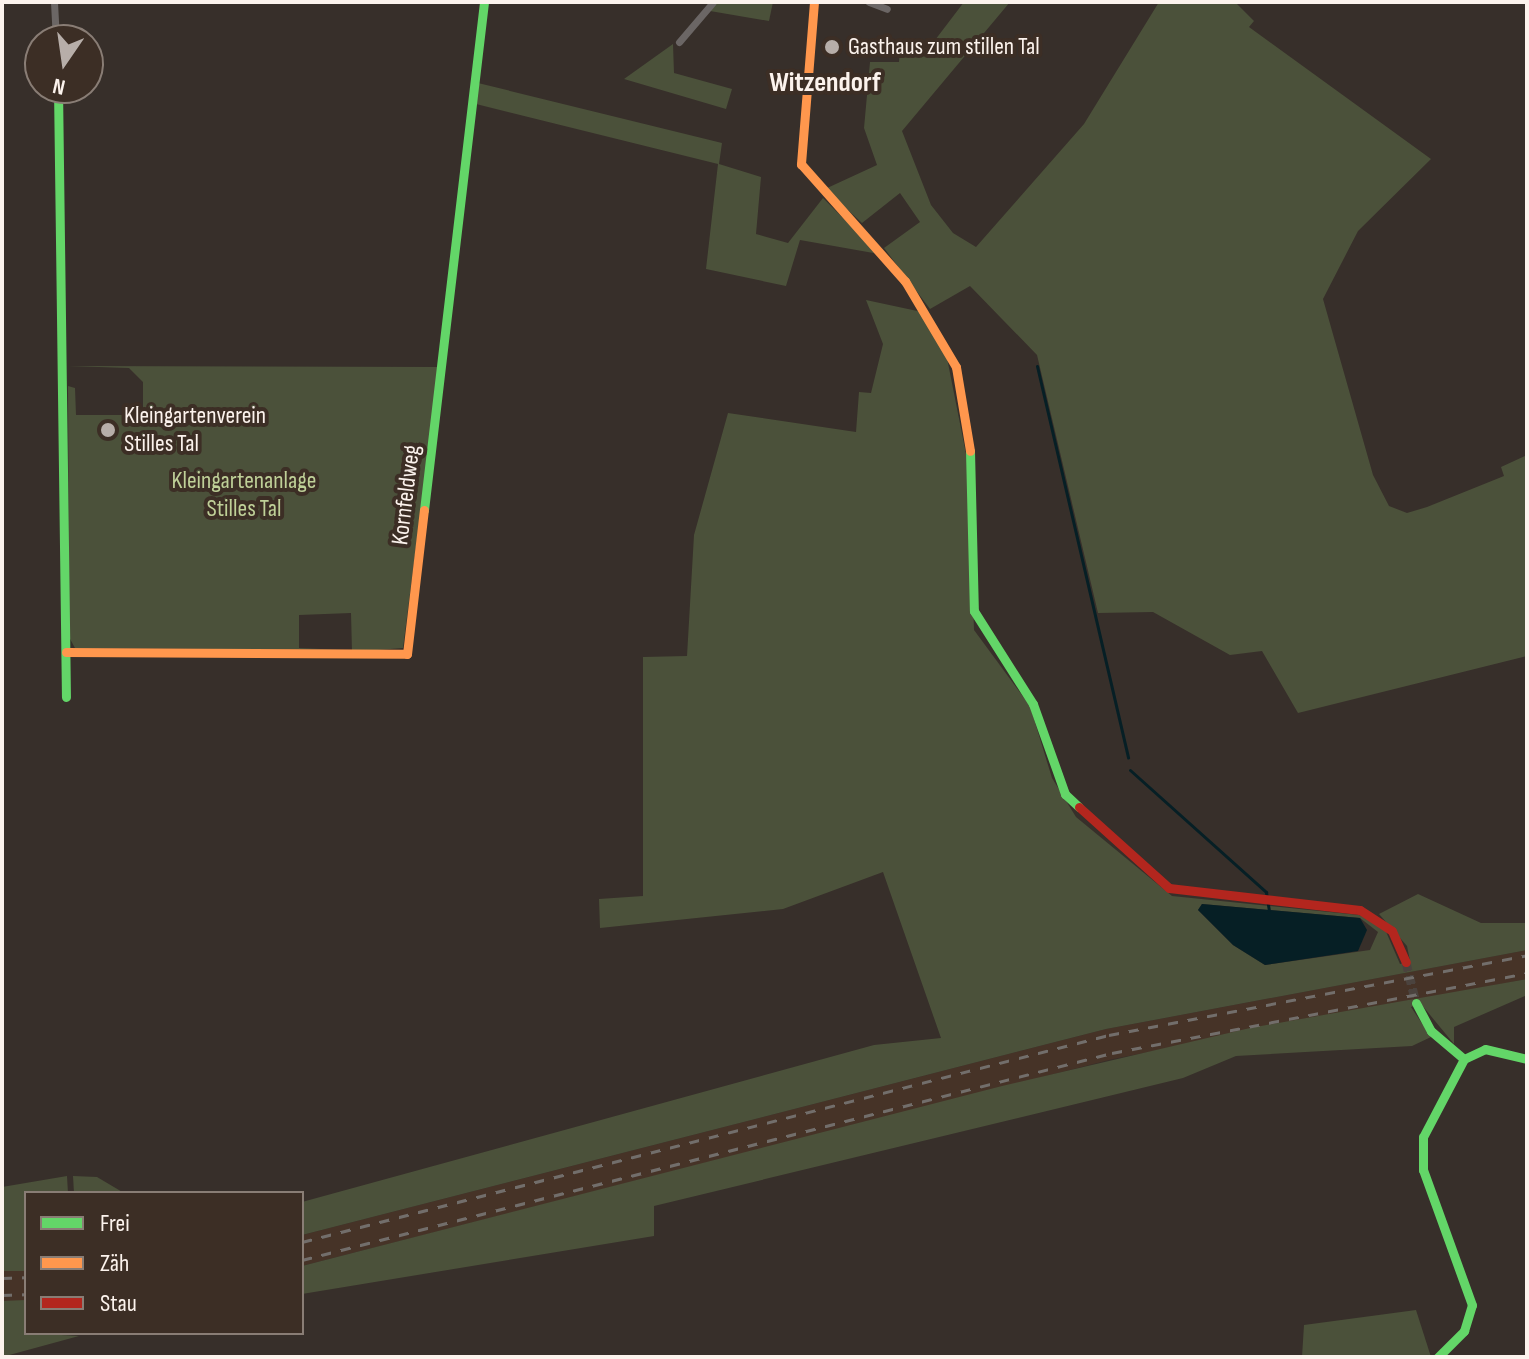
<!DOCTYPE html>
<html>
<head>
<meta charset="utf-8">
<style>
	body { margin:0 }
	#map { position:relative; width:1529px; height:1359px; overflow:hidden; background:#372f2a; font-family:"Sofia Sans Condensed",sans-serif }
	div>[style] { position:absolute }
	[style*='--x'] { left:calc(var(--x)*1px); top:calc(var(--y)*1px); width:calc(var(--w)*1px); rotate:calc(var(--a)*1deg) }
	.built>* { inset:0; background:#463327; transform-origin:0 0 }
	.green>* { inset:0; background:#4b513a }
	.water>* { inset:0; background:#061f25 }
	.stream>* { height:3px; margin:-1.5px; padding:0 1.5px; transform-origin:1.5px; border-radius:1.5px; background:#061f25 }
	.secondary-tunnel>* { height:9px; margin-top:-4.5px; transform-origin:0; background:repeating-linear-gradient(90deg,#4b433e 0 9px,transparent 0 13.5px) }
	.street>* { height:7px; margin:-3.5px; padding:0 3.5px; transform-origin:3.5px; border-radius:3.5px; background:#6b6665 }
	.fast>* { height:9px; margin:-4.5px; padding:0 4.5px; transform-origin:4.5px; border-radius:4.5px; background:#63d668 }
	.slow>* { height:9px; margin:-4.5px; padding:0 4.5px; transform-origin:4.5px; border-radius:4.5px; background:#ff974d }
	.jam>* { height:9px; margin:-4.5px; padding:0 4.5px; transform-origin:4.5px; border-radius:4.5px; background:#b3261e }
	.rail>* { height:3px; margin-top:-1.5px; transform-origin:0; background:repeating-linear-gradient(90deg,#726e6b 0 10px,transparent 0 20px) }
	.dots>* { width:22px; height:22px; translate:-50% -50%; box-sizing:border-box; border:4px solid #3c2e25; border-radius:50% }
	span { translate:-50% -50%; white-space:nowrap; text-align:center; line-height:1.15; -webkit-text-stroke:8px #3c2e25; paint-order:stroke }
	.poi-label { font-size:24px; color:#fcf3ed }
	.left { translate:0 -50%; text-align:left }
	.park-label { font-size:24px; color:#bfd098 }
	.street-label { font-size:24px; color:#fcf3ed }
	.quarter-label { font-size:28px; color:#fcf3ed; font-weight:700 }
	.frame { position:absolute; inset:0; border:4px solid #fcf3ed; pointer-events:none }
	.legend { position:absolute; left:24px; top:1191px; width:280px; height:144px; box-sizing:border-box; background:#3c2e25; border:2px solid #897d75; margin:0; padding:10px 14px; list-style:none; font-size:24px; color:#fcf3ed }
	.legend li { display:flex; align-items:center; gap:16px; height:40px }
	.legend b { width:40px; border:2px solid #897d75 }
	.north { position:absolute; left:24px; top:24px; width:80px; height:80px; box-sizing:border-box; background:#3c2e25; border:2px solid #897d75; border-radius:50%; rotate:193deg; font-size:22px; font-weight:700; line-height:32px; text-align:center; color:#fcf3ed }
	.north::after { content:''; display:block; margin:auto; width:28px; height:36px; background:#b7aea9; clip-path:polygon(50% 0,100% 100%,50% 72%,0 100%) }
</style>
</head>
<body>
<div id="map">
	<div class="built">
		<div style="clip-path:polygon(1527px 950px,1527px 979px,1113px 1059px,302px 1266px,302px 1235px,1106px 1029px)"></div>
		<div style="left:2px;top:1271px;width:24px;height:30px"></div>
	</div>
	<div class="green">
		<div style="clip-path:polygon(716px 2px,773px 2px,769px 21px,710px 11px)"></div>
		<div style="clip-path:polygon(964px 2px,1010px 2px,902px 131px,931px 205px,953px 233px,976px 247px,1084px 124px,1159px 2px,1235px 2px,1254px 21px,1249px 27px,1431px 159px,1358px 231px,1323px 299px,1373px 475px,1389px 506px,1407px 513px,1427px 507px,1504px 476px,1501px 467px,1527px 455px,1527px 656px,1298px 713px,1262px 651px,1230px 655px,1153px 612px,1098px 613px,1037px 355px,970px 286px,930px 309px,884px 248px,920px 222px,900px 193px,862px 223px,825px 189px,877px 165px,864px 128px,870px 62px,899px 62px,900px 48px,929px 48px)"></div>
		<div style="clip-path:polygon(673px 44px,674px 73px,732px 89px,726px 109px,624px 79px)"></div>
		<div style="clip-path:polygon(478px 83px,722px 143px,719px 164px,761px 177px,756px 234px,788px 243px,823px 198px,879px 254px,800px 240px,786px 286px,706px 269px,718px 164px,476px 104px)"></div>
		<div style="clip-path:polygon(evenodd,866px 300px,922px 312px,947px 358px,969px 469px,974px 630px,1030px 706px,1052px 778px,1076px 817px,1172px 896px,1359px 915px,1384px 927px,1400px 964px,1410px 961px,1407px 946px,1379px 914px,1418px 894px,1481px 923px,1527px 923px,1527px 950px,1106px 1029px,302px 1235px,302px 1202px,874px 1045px,941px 1038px,883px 872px,783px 909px,600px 928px,599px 899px,643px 896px,643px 657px,687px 656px,694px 535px,728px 413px,856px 432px,859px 392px,871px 393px,883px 344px,866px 300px,1202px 904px,1360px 918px,1378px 932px,1370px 950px,1265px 965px,1233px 945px,1198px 910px,1202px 904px)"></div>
		<div style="clip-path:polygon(68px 366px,439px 367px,403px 648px,352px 652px,351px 613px,299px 615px,299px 648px,343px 650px,75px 648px,69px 637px,68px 386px,75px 388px,76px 415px,143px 415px,143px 382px,129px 368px)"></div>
		<div style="clip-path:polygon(1527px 979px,1527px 995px,1454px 1027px,1454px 1044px,1421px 1004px,1411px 1007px,1431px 1037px,1412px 1046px,1236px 1056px,1183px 1078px,654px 1206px,654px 1236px,302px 1294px,302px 1266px,1002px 1086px,1250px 1028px)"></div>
		<div style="clip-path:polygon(67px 1176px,68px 1193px,26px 1193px,26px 1271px,2px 1271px,2px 1187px)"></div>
		<div style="clip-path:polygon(73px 1176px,97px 1177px,124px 1193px,74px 1193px)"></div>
		<div style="clip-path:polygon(26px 1300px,26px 1333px,79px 1336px,2px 1357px,2px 1301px)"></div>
		<div style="clip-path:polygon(1416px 1310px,1431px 1357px,1302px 1357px,1304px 1325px)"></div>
	</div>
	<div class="water">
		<div style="clip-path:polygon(1202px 904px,1360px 918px,1367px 930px,1358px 951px,1265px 965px,1233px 945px,1198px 910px)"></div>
	</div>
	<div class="stream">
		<div style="--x:1037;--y:366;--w:402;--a:76.9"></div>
		<div style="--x:1130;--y:770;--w:183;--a:41.9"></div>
		<div style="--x:1266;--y:892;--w:18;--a:81"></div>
	</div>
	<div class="secondary-tunnel">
		<div style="--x:1406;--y:962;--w:42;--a:76.3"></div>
	</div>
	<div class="street">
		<div style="--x:54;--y:2;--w:38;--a:87"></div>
		<div style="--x:869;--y:2;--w:19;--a:21"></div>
		<div style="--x:679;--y:42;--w:52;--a:-49.6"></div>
	</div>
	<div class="fast">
		<div style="--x:58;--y:88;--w:609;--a:89.25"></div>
		<div style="--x:970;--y:451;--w:160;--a:88.6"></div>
		<div style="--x:974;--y:611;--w:110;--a:57.6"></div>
		<div style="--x:1033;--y:704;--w:96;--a:70.4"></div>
		<div style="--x:1065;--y:794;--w:19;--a:43"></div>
		<div style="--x:424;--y:510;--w:512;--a:-83.26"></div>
		<div style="--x:1416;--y:1003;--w:32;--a:62"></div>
		<div style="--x:1431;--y:1031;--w:43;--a:40.3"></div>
		<div style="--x:1438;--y:1357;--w:37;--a:-45"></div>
		<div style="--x:1464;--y:1331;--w:27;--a:-73"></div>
		<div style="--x:1472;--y:1305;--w:144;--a:-109.9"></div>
		<div style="--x:1423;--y:1170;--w:33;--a:-90"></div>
		<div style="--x:1423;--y:1137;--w:88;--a:-62.3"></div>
		<div style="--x:1464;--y:1059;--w:23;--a:-25"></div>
		<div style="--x:1485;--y:1049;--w:43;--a:13.4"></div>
	</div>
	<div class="slow">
		<div style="--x:814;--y:2;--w:163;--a:94.6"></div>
		<div style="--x:801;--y:164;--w:157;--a:48.4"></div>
		<div style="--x:905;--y:281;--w:100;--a:59.3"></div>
		<div style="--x:956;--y:367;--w:85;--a:80.5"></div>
		<div style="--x:66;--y:652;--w:341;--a:0.3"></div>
		<div style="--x:407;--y:654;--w:145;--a:-83.3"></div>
	</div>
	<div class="jam">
		<div style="--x:1079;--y:807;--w:121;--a:42"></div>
		<div style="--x:1169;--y:888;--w:192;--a:6.6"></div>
		<div style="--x:1360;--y:910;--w:38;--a:33"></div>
		<div style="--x:1392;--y:931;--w:34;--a:66"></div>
	</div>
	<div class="rail">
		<div style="--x:302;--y:1242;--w:833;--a:-14.39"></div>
		<div style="--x:1109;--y:1035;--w:426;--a:-10.8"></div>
		<div style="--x:302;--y:1260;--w:836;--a:-14.34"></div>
		<div style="--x:1112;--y:1053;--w:423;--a:-10.9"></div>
		<div style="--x:2;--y:1278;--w:24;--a:-2"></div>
		<div style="--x:2;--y:1295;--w:24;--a:-2"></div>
	</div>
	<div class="dots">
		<div style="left:832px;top:47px;background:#b7aea9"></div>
		<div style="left:108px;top:430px;background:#b7aea9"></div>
	</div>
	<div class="poi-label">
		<span class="left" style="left:848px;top:47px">Gasthaus zum stillen Tal</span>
		<span class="left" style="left:124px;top:430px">Kleingartenverein<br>Stilles Tal</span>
	</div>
	<div class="park-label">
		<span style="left:244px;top:495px">Kleingartenanlage<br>Stilles Tal</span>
	</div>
	<div class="street-label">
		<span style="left:406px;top:495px;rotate:-83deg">Kornfeldweg</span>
	</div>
	<div class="quarter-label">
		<span style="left:825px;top:83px">Witzendorf</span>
	</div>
	<div class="frame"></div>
	<ul class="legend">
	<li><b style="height:10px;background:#63d668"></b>Frei</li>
	<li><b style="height:10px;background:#ff974d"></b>Zäh</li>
	<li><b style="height:10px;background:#b3261e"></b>Stau</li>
	</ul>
	<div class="north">N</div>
</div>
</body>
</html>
